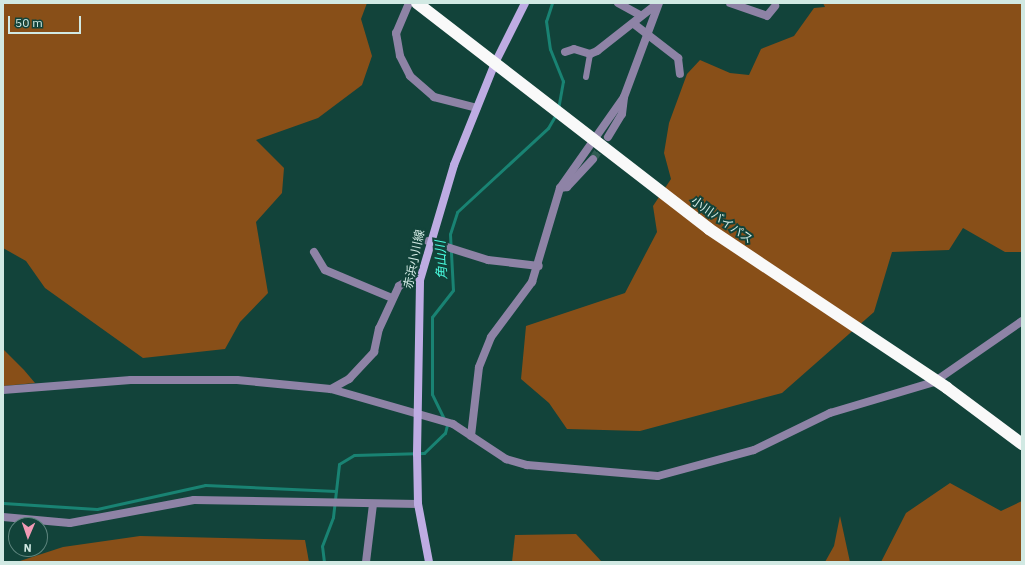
<!DOCTYPE html>
<html>
<head>
<meta charset="utf-8">
<style>
	body { margin:0 }
	#map { position:relative; width:1025px; height:565px; overflow:hidden; background:#12433a; font-family:"IBM Plex Sans","Noto Sans JP",sans-serif }
	div>[style] { position:absolute }
	[style*='--x'] { left:calc(var(--x)*1px); top:calc(var(--y)*1px); width:calc(var(--w)*1px); rotate:calc(var(--a)*1deg) }
	.green>* { inset:0; background:#884f18 }
	.stream>* { height:3px; margin:-1.5px; padding:0 1.5px; transform-origin:1.5px; border-radius:1.5px; background:#198373 }
	.street-tunnel>* { height:8px; margin-top:-4px; transform-origin:0; background:repeating-linear-gradient(90deg,#2f5c53 0 8px,transparent 0 12px) }
	.lane>* { height:6px; margin:-3px; padding:0 3px; transform-origin:3px; border-radius:3px; background:#8e83a6 }
	.street>* { height:8px; margin:-4px; padding:0 4px; transform-origin:4px; border-radius:4px; background:#8e83a6 }
	.secondary>* { height:8px; margin:-4px; padding:0 4px; transform-origin:4px; border-radius:4px; background:#beace3 }
	.highway>* { height:12px; margin:-6px; padding:0 6px; transform-origin:6px; border-radius:6px; background:#f9f9f9 }
	span { translate:-50% -50%; white-space:nowrap; text-align:center; line-height:1.15; -webkit-text-stroke:4px #12433a; paint-order:stroke }
	.street-label { font-size:12px; color:#d1e9e3 }
	.water-label { font-size:13px; color:#4afee1; font-style:italic }
	.frame { position:absolute; inset:0; border:4px solid #d1e9e3; pointer-events:none }
	.north { position:absolute; left:8px; top:517px; width:40px; height:40px; box-sizing:border-box; background:#12433a; border:1px solid #5e857e; border-radius:50%; rotate:182deg; font-size:11px; font-weight:700; line-height:16px; text-align:center; color:#d1e9e3 }
	.north::after { content:''; display:block; margin:auto; width:14px; height:18px; background:#f09ab5; clip-path:polygon(50% 0,100% 100%,50% 72%,0 100%) }
	.scale { position:absolute; left:8px; top:16px; width:73px; height:18px; box-sizing:border-box; border:2px solid #d1e9e3; border-top:0; padding-left:5px; font-size:12px; line-height:14px; white-space:nowrap; color:#d1e9e3; -webkit-text-stroke:3px #12433a; paint-order:stroke }
</style>
</head>
<body>
<div id="map">
	<div class="green">
		<div style="clip-path:polygon(3px 3px,367px 3px,361px 19px,372px 56px,362px 85px,318px 118px,256px 140px,284px 168px,282px 193px,256px 222px,268px 293px,240px 322px,225px 349px,143px 358px,45px 288px,26px 261px,3px 248px)"></div>
		<div style="clip-path:polygon(823px 3px,1022px 3px,1022px 252px,1005px 252px,963px 228px,949px 250px,892px 252px,874px 312px,782px 393px,640px 431px,567px 429px,549px 403px,521px 379px,526px 326px,625px 293px,657px 232px,653px 206px,671px 179px,664px 153px,669px 123px,687px 74px,700px 60px,730px 73px,749px 75px,761px 49px,794px 36px,814px 8px,825px 7px)"></div>
		<div style="clip-path:polygon(3px 349px,24px 370px,35px 383px,3px 386px)"></div>
		<div style="clip-path:polygon(950px 483px,1001px 511px,1022px 501px,1022px 562px,881px 562px,906px 513px)"></div>
		<div style="clip-path:polygon(840px 516px,850px 562px,825px 562px,834px 546px)"></div>
		<div style="clip-path:polygon(576px 534px,602px 562px,512px 562px,515px 535px)"></div>
		<div style="clip-path:polygon(140px 536px,305px 540px,309px 562px,17px 562px,63px 547px)"></div>
	</div>
	<div class="stream">
		<div style="--x:552;--y:3;--w:19;--a:108"></div>
		<div style="--x:546;--y:21;--w:28;--a:82"></div>
		<div style="--x:550;--y:49;--w:35;--a:68"></div>
		<div style="--x:563;--y:81;--w:28;--a:100"></div>
		<div style="--x:3;--y:503;--w:94;--a:3.7"></div>
		<div style="--x:97;--y:509;--w:111;--a:-12.5"></div>
		<div style="--x:205;--y:485;--w:131;--a:2.6"></div>
		<div style="--x:324;--y:562;--w:16;--a:-97"></div>
		<div style="--x:322;--y:546;--w:31;--a:-69"></div>
		<div style="--x:333;--y:517;--w:53;--a:-83.5"></div>
		<div style="--x:339;--y:464;--w:17;--a:-31"></div>
		<div style="--x:354;--y:455;--w:70;--a:-1.6"></div>
		<div style="--x:424;--y:453;--w:29;--a:-44"></div>
		<div style="--x:445;--y:433;--w:8;--a:-76"></div>
		<div style="--x:447;--y:425;--w:34;--a:-116"></div>
		<div style="--x:432;--y:394;--w:77;--a:-90"></div>
		<div style="--x:432;--y:317;--w:34;--a:-52"></div>
		<div style="--x:453;--y:290;--w:56;--a:-93.1"></div>
		<div style="--x:450;--y:234;--w:23;--a:-72"></div>
		<div style="--x:457;--y:212;--w:124;--a:-42.7"></div>
		<div style="--x:548;--y:128;--w:16;--a:-60"></div>
	</div>
	<div class="street-tunnel">
		<div style="--x:593;--y:159;--w:27;--a:-56"></div>
	</div>
	<div class="lane">
		<div style="--x:586;--y:77;--w:23;--a:-80"></div>
	</div>
	<div class="street">
		<div style="--x:409;--y:3;--w:33;--a:113"></div>
		<div style="--x:396;--y:33;--w:23;--a:80"></div>
		<div style="--x:400;--y:56;--w:22;--a:63"></div>
		<div style="--x:410;--y:76;--w:32;--a:41"></div>
		<div style="--x:434;--y:97;--w:44;--a:14.3"></div>
		<div style="--x:618;--y:3;--w:25;--a:29"></div>
		<div style="--x:730;--y:3;--w:39;--a:19"></div>
		<div style="--x:767;--y:16;--w:13;--a:-51"></div>
		<div style="--x:634;--y:24;--w:56;--a:37.7"></div>
		<div style="--x:678;--y:58;--w:16;--a:83"></div>
		<div style="--x:565;--y:52;--w:9;--a:-18"></div>
		<div style="--x:574;--y:49;--w:17;--a:17"></div>
		<div style="--x:590;--y:54;--w:8;--a:-23"></div>
		<div style="--x:597;--y:51;--w:78;--a:-38.2"></div>
		<div style="--x:608;--y:137;--w:27;--a:-59"></div>
		<div style="--x:622;--y:114;--w:17;--a:-83"></div>
		<div style="--x:560;--y:188;--w:7;--a:-8"></div>
		<div style="--x:567;--y:187;--w:38;--a:-47"></div>
		<div style="--x:428;--y:241;--w:63;--a:17.6"></div>
		<div style="--x:488;--y:260;--w:51;--a:6.7"></div>
		<div style="--x:314;--y:252;--w:21;--a:59"></div>
		<div style="--x:325;--y:270;--w:73;--a:22.7"></div>
		<div style="--x:331;--y:389;--w:127;--a:16"></div>
		<div style="--x:453;--y:424;--w:64;--a:33.4"></div>
		<div style="--x:506;--y:459;--w:22;--a:16"></div>
		<div style="--x:527;--y:465;--w:131;--a:4.8"></div>
		<div style="--x:658;--y:476;--w:99;--a:-15.2"></div>
		<div style="--x:754;--y:450;--w:85;--a:-26"></div>
		<div style="--x:830;--y:413;--w:109;--a:-16.6"></div>
		<div style="--x:934;--y:382;--w:107;--a:-34.7"></div>
		<div style="--x:3;--y:390;--w:128;--a:-4.5"></div>
		<div style="--x:131;--y:380;--w:106;--a:0"></div>
		<div style="--x:237;--y:380;--w:94;--a:5.5"></div>
		<div style="--x:331;--y:389;--w:21;--a:-29"></div>
		<div style="--x:349;--y:379;--w:37;--a:-47"></div>
		<div style="--x:374;--y:352;--w:24;--a:-78"></div>
		<div style="--x:379;--y:329;--w:47;--a:-65.1"></div>
		<div style="--x:399;--y:286;--w:12;--a:-31"></div>
		<div style="--x:409;--y:280;--w:11;--a:0"></div>
		<div style="--x:471;--y:436;--w:69;--a:-83.4"></div>
		<div style="--x:479;--y:367;--w:32;--a:-68"></div>
		<div style="--x:491;--y:337;--w:69;--a:-53.3"></div>
		<div style="--x:532;--y:282;--w:98;--a:-73.4"></div>
		<div style="--x:560;--y:188;--w:111;--a:-54.9"></div>
		<div style="--x:624;--y:97;--w:100;--a:-69.6"></div>
		<div style="--x:3;--y:517;--w:67;--a:5.1"></div>
		<div style="--x:70;--y:523;--w:126;--a:-10.5"></div>
		<div style="--x:194;--y:500;--w:224;--a:1"></div>
		<div style="--x:366;--y:562;--w:58;--a:-83.1"></div>
	</div>
	<div class="secondary">
		<div style="--x:429;--y:562;--w:59;--a:-100.7"></div>
		<div style="--x:418;--y:504;--w:50;--a:-91.1"></div>
		<div style="--x:417;--y:454;--w:174;--a:-89"></div>
		<div style="--x:420;--y:280;--w:120;--a:-73.5"></div>
		<div style="--x:454;--y:165;--w:110;--a:-68.1"></div>
		<div style="--x:495;--y:63;--w:67;--a:-63.4"></div>
	</div>
	<div class="highway">
		<div style="--x:417;--y:3;--w:369;--a:37.7"></div>
		<div style="--x:709;--y:229;--w:286;--a:33.7"></div>
		<div style="--x:947;--y:388;--w:94;--a:36.7"></div>
	</div>
	<div class="street-label">
		<span style="left:722px;top:220px;rotate:35deg">小川バイパス</span>
		<span style="left:414px;top:259px;rotate:-78deg">赤浜小川線</span>
	</div>
	<div class="water-label">
		<span style="left:442px;top:260px;rotate:-93deg">角山川</span>
	</div>
	<div class="frame"></div>
	<div class="north">N</div>
	<div class="scale">50 m</div>
</div>
</body>
</html>
